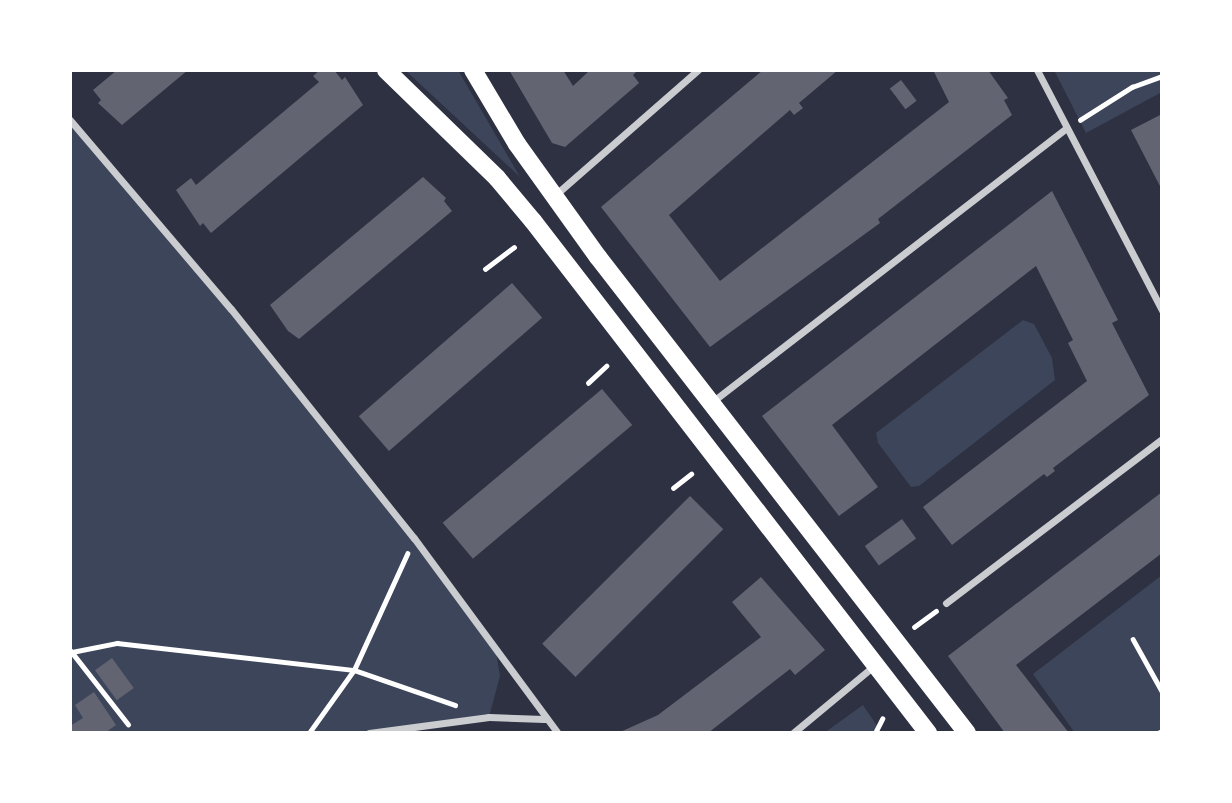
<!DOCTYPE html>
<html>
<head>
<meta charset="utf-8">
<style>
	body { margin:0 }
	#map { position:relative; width:1232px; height:803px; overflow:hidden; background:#2d3142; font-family:Signika,sans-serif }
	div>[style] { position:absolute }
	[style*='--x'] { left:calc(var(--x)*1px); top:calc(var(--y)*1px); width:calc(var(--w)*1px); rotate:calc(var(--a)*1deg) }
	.green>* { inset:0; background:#3c4559 }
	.building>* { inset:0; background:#626471; transform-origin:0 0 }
	.path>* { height:4.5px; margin:-2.25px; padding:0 2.25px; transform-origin:2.25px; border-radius:2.25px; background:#fff }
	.minor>* { height:7px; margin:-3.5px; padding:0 3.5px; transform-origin:3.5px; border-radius:3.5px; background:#caccd0 }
	.primary>* { height:18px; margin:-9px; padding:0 9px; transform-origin:9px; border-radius:9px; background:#fff }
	span { translate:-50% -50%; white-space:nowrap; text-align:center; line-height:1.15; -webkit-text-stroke:7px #fff; paint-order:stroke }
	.frame { position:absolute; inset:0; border:72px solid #fff; pointer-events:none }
</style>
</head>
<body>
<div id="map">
	<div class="green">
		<div style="clip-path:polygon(405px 70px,458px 70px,520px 177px)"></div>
		<div style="clip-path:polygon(1054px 70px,1162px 70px,1162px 92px,1086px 133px)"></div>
		<div style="clip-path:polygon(70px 119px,231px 309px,495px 646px,500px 676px,489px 717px,369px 733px,70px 733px)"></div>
		<div style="clip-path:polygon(1023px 320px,1034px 324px,1052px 358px,1055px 380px,919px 486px,911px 487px,878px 443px,876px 433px)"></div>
		<div style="clip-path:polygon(1162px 575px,1162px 733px,1075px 733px,1033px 674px)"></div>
		<div style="clip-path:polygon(863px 705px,882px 733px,824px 733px)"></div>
	</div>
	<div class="building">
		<div style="clip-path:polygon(117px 70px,188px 70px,122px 125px,98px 103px,101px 100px,93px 90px)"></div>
		<div style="clip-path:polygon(320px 70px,334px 70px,342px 80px,345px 77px,363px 105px,211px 233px,203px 223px,200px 226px,176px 190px,191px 178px,196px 185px,319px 82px,313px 76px)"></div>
		<div style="clip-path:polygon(509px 70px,563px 70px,573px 86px,590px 70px,638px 70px,633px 75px,639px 83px,565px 147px,552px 143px)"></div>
		<div style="clip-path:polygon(763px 70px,838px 70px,799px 103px,803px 108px,794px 115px,790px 110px,669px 215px,720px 281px,949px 102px,933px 70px,988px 70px,1008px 98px,1004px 100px,1012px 115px,878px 219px,880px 223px,710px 347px,601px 207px)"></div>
		<div style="left:901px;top:80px;width:26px;height:14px;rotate:53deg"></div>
		<div style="clip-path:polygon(1162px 114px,1162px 190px,1131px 130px)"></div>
		<div style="clip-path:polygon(423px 177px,446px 198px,444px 201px,452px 211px,299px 339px,288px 331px,270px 305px)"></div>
		<div style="clip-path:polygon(1052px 191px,1118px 320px,1112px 323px,1149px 395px,1053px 468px,1055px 471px,1047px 477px,1044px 474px,952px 545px,923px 507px,1087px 381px,1068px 343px,1073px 340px,1036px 266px,832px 425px,878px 487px,839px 516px,762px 416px)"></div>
		<div style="left:512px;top:283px;width:46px;height:203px;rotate:49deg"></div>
		<div style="left:602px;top:389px;width:47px;height:208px;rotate:50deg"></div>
		<div style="clip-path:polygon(1162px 492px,1162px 553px,1016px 665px,1069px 733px,1005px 733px,948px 656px)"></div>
		<div style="left:690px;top:496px;width:47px;height:209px;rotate:45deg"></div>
		<div style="left:902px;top:519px;width:24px;height:46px;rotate:54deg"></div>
		<div style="clip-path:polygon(761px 577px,825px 650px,795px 675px,790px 669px,708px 733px,618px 733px,658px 715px,761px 637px,732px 602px)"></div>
		<div style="left:112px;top:658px;width:37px;height:21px;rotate:54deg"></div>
		<div style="clip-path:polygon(94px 692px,116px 725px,105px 733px,70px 733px,70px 726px,83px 718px,75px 705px)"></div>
	</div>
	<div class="path">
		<div style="--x:1080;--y:120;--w:62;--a:-32.4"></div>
		<div style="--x:1132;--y:87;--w:32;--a:-20"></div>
		<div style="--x:485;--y:269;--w:36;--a:-37"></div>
		<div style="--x:588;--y:383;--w:25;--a:-43"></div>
		<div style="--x:673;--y:488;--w:23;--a:-38"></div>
		<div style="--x:914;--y:627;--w:27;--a:-36"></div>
		<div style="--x:1133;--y:639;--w:60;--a:60.9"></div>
		<div style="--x:71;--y:651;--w:93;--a:52"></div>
		<div style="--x:72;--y:652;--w:46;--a:-11.3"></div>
		<div style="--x:117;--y:643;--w:239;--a:6.5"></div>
		<div style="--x:354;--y:670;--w:107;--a:19.1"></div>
		<div style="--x:309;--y:733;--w:77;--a:-54.5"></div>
		<div style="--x:354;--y:670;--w:128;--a:-65.4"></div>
		<div style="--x:875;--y:733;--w:16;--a:-63"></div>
		<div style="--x:1158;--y:733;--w:4;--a:-27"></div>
	</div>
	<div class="minor">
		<div style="--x:1037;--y:70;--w:271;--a:62.5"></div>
		<div style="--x:70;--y:120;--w:248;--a:49.6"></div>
		<div style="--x:231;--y:309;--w:293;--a:51.4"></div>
		<div style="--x:414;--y:538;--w:242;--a:53.6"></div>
		<div style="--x:554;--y:196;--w:191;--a:-41.2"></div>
		<div style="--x:712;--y:402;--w:448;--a:-37.7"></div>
		<div style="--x:946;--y:603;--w:271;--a:-37.2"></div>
		<div style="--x:369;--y:733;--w:121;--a:-7.6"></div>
		<div style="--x:489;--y:717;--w:55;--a:2.1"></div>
		<div style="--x:793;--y:733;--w:107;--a:-39.7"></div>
	</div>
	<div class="primary">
		<div style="--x:386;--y:70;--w:155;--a:44.2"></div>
		<div style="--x:497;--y:178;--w:56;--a:50.1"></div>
		<div style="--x:533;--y:221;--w:647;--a:52.35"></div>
		<div style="--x:473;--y:70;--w:86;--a:59.3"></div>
		<div style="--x:517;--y:144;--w:139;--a:54.4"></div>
		<div style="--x:598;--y:257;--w:602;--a:52.22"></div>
	</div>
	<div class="frame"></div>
</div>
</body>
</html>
